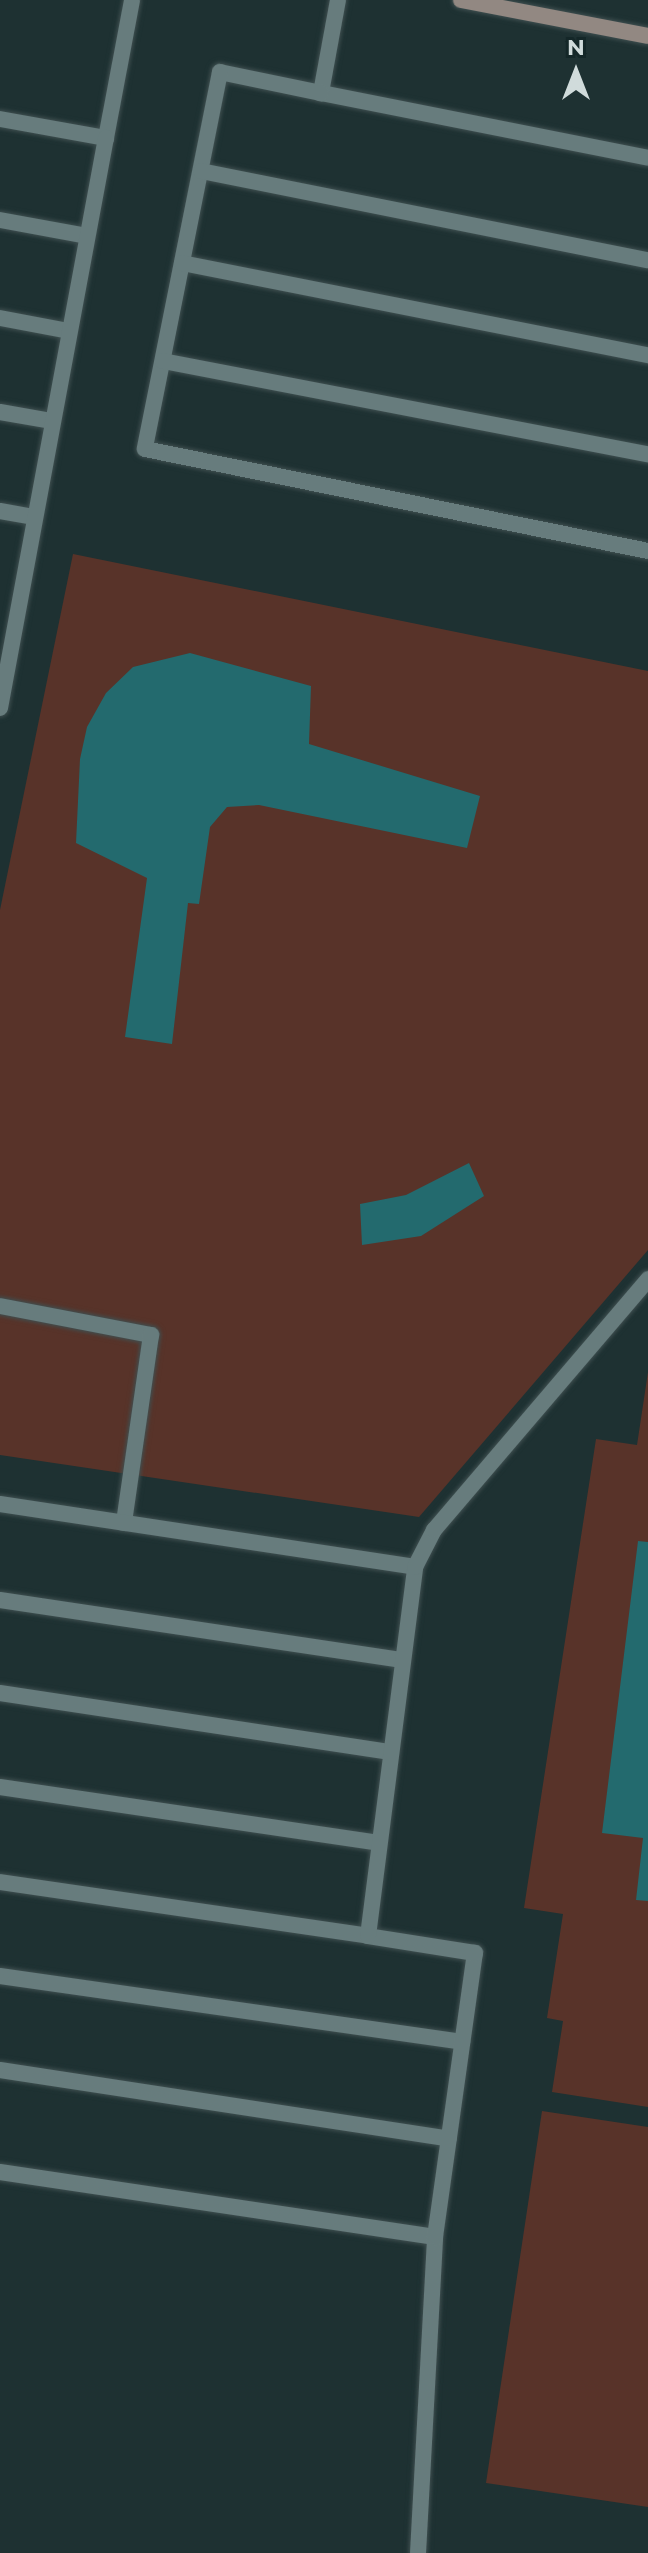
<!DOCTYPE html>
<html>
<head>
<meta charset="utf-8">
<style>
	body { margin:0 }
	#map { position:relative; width:648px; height:2553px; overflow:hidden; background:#1e3132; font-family:Montserrat,sans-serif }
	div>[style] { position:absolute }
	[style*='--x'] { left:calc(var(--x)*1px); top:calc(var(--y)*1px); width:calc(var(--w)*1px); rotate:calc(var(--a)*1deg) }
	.green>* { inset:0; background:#583329 }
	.building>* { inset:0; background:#236a6e }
	.roads { filter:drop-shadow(0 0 2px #3f4f50) drop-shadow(0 0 2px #3f4f50) }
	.lane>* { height:16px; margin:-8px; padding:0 8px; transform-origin:8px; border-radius:8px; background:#677c7d }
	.secondary>* { height:16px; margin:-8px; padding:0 8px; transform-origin:8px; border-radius:8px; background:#928882 }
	span { translate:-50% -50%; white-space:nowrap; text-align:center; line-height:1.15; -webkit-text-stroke:6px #142728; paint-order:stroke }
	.north { position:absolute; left:536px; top:32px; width:80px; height:80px; -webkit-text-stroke:6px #142728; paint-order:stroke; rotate:0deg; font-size:22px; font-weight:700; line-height:32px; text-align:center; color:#d0dbdb }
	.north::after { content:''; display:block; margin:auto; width:28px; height:36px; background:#d0dbdb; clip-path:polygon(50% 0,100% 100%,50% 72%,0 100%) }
</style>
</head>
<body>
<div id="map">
	<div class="green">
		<div style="clip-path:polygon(73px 554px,648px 671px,648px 1250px,419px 1517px,0 1455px,0 910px)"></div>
		<div style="clip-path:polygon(648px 1372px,648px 2107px,552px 2092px,563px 2021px,547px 2018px,563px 1914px,524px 1908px,596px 1439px,637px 1445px)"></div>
		<div style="clip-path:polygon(542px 2111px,648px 2127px,648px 2507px,486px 2483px)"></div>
	</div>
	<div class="building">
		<div style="clip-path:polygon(190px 653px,311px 686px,309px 744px,480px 796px,467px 848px,259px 805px,227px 807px,210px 827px,199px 904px,188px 903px,172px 1044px,125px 1037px,147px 878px,76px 843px,80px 759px,87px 727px,106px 693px,133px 667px)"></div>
		<div style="clip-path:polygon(469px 1163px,484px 1196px,421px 1236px,362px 1245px,360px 1204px,406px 1195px)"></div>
		<div style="clip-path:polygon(638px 1541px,648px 1542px,648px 1901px,636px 1900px,643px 1838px,602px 1833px)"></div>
	</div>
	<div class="roads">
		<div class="lane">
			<div style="--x:338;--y:0;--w:95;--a:100.4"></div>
			<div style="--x:321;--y:93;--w:333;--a:11.2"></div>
			<div style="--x:321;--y:93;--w:103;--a:-168.3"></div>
			<div style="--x:220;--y:72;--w:384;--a:101.3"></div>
			<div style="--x:145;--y:449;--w:513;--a:11.46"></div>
			<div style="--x:0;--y:119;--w:108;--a:10.2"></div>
			<div style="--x:106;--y:138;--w:140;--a:-79.3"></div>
			<div style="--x:201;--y:171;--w:456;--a:11.3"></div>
			<div style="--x:0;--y:220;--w:88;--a:10.4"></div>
			<div style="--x:182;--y:263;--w:475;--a:11.2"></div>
			<div style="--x:0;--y:318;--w:70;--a:10.7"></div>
			<div style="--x:163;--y:361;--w:494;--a:10.9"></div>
			<div style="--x:0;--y:412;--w:53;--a:9.8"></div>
			<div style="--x:0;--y:511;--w:35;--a:10"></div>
			<div style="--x:0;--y:708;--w:580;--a:-79.47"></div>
			<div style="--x:0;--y:1306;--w:154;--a:10.9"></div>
			<div style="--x:151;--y:1335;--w:190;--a:98.2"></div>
			<div style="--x:0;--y:1504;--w:420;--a:8.6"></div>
			<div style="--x:0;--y:1600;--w:407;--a:8.5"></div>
			<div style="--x:0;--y:1693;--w:395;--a:8.6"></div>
			<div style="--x:0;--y:1787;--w:383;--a:8.4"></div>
			<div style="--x:0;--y:1882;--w:372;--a:8.3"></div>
			<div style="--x:0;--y:1976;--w:467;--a:8.1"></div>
			<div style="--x:0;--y:2070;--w:454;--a:8.7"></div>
			<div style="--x:0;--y:2172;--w:440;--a:8.5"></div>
			<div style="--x:418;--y:2553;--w:316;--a:-86.9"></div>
			<div style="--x:435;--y:2237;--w:287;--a:-82"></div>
			<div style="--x:475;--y:1953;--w:108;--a:-171"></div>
			<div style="--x:368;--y:1936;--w:372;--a:-82.7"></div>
			<div style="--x:415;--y:1567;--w:42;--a:-62.8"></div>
			<div style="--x:434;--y:1530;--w:330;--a:-49.5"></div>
		</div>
		<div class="secondary">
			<div style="--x:461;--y:0;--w:190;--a:10.9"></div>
		</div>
	</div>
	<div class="north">N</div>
</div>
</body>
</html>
